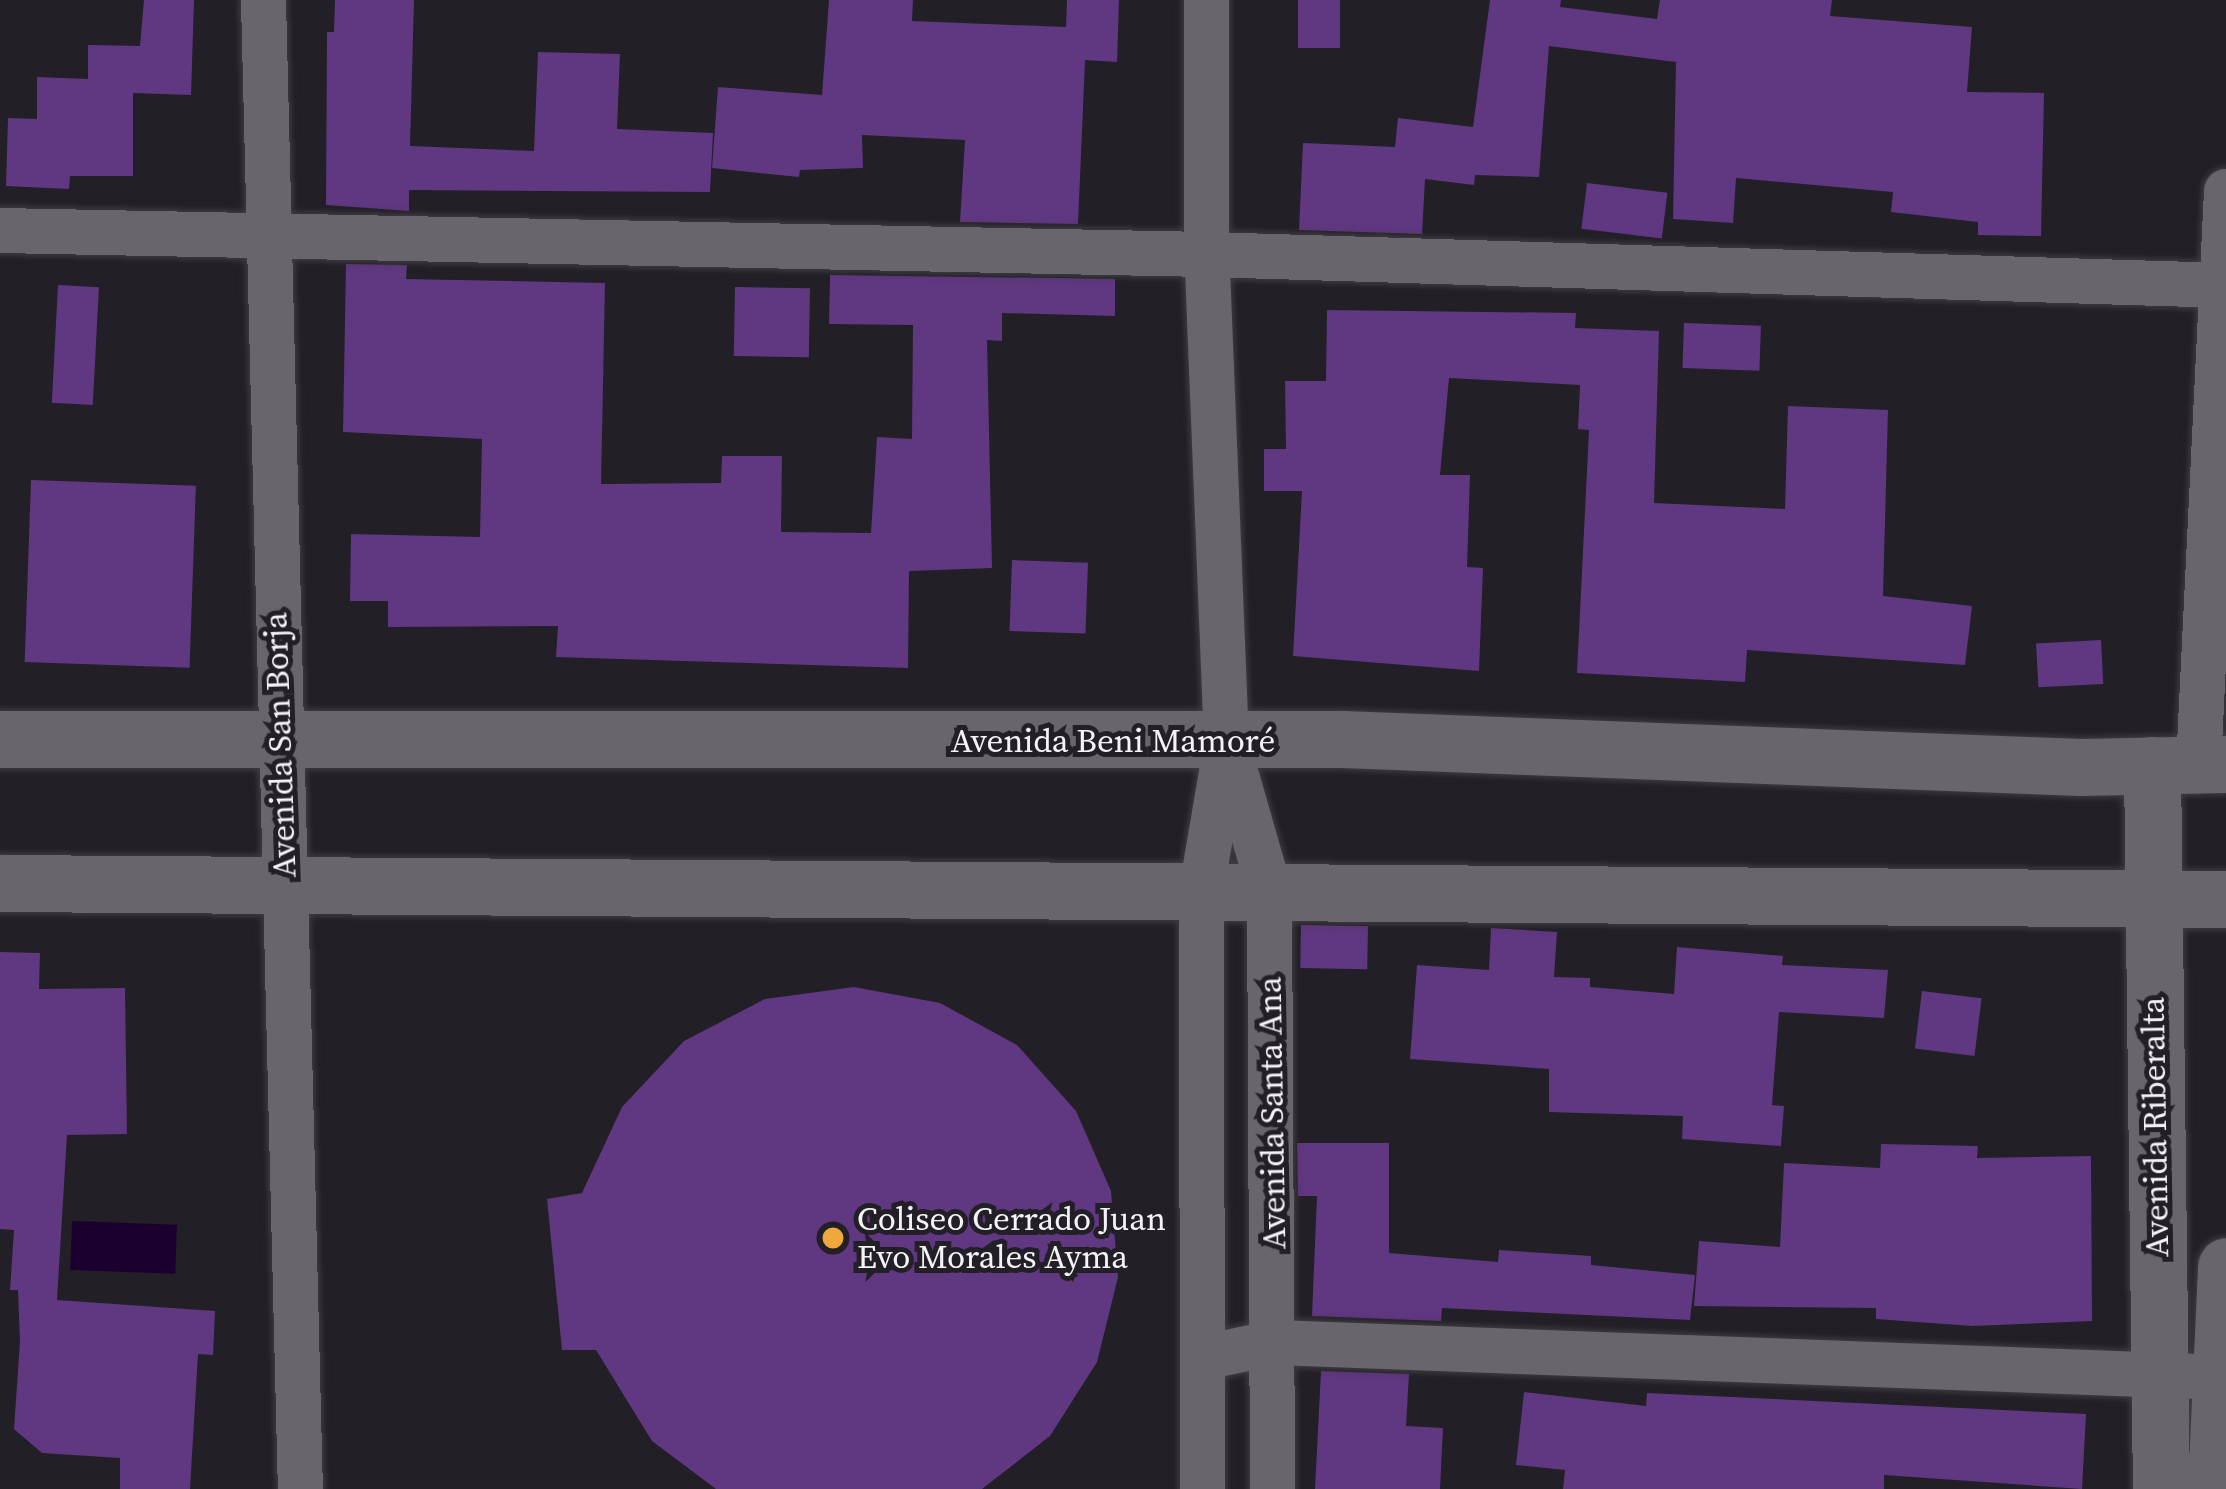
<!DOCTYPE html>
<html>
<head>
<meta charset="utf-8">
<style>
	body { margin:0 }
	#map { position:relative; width:2226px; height:1489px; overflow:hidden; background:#221f26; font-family:"Source Serif 4",serif }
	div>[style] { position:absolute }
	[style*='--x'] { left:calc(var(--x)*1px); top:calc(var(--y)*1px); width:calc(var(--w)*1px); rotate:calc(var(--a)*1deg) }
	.water>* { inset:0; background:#1b002f; transform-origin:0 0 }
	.building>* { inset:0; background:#603781; transform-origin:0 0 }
	.roads { filter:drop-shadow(0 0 3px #3f3c42) drop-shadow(0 0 3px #3f3c42) }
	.minor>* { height:45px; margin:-22.5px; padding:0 22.5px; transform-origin:22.5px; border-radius:22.5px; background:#69656d }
	.tertiary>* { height:57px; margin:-28.5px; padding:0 28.5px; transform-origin:28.5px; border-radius:28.5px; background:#69656d }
	.dots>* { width:33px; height:33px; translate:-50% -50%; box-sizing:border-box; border:6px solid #221f26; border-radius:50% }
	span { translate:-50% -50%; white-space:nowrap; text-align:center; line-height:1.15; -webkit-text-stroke:10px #221f26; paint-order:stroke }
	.street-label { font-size:33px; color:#f5f3f8 }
	.poi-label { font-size:33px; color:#f5f3f8 }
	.left { translate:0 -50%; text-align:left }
</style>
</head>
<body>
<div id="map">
	<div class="water">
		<div style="left:72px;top:1221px;width:105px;height:49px;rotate:2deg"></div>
	</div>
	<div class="building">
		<div style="clip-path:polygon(144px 0,194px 0,191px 95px,133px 93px,133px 176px,70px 176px,69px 189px,6px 186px,8px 118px,37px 119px,37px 77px,88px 79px,88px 45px,140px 46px)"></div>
		<div style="clip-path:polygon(335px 0,414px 0,410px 146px,534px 151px,538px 52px,620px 54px,617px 129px,713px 133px,710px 192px,409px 190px,409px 211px,326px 205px,327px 32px,334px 32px)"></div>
		<div style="clip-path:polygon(829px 0,913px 0,912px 21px,1066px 27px,1067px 0,1119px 0,1117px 62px,1085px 60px,1078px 224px,960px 222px,965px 140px,862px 135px,863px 168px,800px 170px,799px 177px,712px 168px,718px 87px,822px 95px)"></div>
		<div style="left:1298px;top:0;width:42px;height:48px"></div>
		<div style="clip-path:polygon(1490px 0,1561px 0,1560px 7px,1657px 19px,1660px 0,1832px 0,1830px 16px,1972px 27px,1967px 92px,2044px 93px,2041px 236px,1978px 235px,1978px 222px,1891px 212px,1893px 192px,1736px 178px,1733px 223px,1673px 219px,1676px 62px,1549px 46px,1539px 177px,1475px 175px,1474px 185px,1425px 179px,1422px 234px,1299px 230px,1303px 143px,1395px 147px,1398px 118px,1473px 127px)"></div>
		<div style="left:1587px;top:183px;width:81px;height:46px;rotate:7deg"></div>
		<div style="clip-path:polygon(346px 264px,407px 265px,406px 279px,605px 283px,601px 484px,721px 483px,722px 456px,782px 456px,781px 532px,871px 533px,877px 437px,912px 439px,913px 325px,829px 324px,830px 275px,1115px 279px,1115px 316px,1002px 313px,1002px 341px,987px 340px,992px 568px,909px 571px,908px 668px,556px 657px,558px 626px,388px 627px,388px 601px,350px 601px,351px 534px,480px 537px,482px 439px,343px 432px)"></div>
		<div style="left:58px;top:285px;width:41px;height:118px;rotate:3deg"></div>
		<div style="left:735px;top:287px;width:75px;height:69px;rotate:1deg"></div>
		<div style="clip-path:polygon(1327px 310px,1576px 313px,1575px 328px,1659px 331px,1654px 503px,1785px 509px,1788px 406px,1888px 410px,1883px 596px,1972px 606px,1965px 665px,1747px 650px,1745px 682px,1577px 673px,1589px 430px,1578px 429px,1580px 385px,1449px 378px,1440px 475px,1470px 475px,1467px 567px,1483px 568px,1479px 671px,1293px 656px,1302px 491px,1264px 491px,1264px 449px,1286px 449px,1285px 381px,1326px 381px)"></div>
		<div style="left:1684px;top:323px;width:77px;height:45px;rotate:2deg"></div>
		<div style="left:31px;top:480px;width:165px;height:182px;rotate:2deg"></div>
		<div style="left:1012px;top:560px;width:76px;height:71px;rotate:2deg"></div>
		<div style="left:2101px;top:640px;width:44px;height:65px;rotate:87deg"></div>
		<div style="left:1301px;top:925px;width:67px;height:43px;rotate:1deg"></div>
		<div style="clip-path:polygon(1491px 928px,1557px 932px,1554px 977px,1590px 978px,1590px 987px,1674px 994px,1677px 947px,1783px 956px,1782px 965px,1888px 970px,1884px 1018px,1779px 1012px,1772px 1105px,1784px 1106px,1781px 1146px,1682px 1139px,1683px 1116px,1549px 1112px,1549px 1069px,1410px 1059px,1417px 965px,1489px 970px)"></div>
		<div style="clip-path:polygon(0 952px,40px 953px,39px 989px,125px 988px,127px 1134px,67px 1135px,57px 1300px,215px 1311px,213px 1355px,198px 1354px,190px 1489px,120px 1489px,120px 1458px,42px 1453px,14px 1429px,20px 1341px,18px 1290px,10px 1290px,14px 1230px,0 1229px)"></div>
		<div style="clip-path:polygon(854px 987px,940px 1003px,1017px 1045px,1076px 1111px,1111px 1191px,1118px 1277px,1097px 1362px,1050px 1436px,982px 1489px,716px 1489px,652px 1441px,596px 1350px,562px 1350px,547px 1199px,582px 1193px,622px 1107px,684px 1041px,765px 999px)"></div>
		<div style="left:1922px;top:991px;width:60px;height:58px;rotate:7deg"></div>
		<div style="clip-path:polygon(1297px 1143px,1389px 1143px,1389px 1253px,1498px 1262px,1499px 1250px,1591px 1256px,1591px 1265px,1695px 1275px,1690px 1320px,1442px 1308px,1441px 1321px,1312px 1316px,1317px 1196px,1298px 1196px)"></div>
		<div style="clip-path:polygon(1881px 1144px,1978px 1146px,1977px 1158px,2091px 1156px,2092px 1321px,1972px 1326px,1876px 1319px,1876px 1308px,1694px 1306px,1699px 1241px,1780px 1247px,1784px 1163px,1880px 1168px)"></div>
		<div style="clip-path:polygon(1321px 1371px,1409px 1374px,1406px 1426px,1443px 1428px,1440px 1489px,1315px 1489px)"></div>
		<div style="clip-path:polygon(1524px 1392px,1646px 1406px,1647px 1393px,2086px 1414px,2082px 1489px,1884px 1475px,1884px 1489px,1563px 1489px,1565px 1470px,1516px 1465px)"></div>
	</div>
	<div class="roads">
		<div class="minor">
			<div style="--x:263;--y:0;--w:1489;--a:88.58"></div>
			<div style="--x:0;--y:230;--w:1206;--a:1.14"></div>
			<div style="--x:1206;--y:254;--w:1020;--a:1.74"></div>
			<div style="--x:1230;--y:754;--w:141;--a:74"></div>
			<div style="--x:1269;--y:890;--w:599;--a:89.71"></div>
			<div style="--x:2198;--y:765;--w:575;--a:-87.21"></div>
			<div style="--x:1203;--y:1357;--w:74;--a:-11.8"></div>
			<div style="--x:1275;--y:1342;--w:952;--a:2.11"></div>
			<div style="--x:1202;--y:1489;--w:600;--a:-90.1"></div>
			<div style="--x:1201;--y:889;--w:149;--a:-80.3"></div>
			<div style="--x:1226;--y:742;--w:488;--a:-92.3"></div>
			<div style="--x:1206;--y:254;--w:254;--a:-90"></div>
		</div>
		<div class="tertiary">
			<div style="--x:0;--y:739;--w:1342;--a:0"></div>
			<div style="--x:1342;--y:739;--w:739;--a:2.17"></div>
			<div style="--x:2080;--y:767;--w:146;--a:-1.2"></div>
			<div style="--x:2152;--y:765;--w:724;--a:89.29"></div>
			<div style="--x:0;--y:883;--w:2226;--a:0.41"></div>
			<div style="--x:2216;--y:1489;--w:223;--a:-87.4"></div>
		</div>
	</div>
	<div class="dots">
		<div style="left:833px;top:1238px;background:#eea83c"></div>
	</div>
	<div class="street-label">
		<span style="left:1113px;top:741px">Avenida Beni Mamoré</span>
		<span style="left:280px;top:745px;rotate:-92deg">Avenida San Borja</span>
		<span style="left:1272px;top:1113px;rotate:-91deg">Avenida Santa Ana</span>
		<span style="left:2155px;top:1127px;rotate:-91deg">Avenida Riberalta</span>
	</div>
	<div class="poi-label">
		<span class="left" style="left:857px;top:1238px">Coliseo Cerrado Juan<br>Evo Morales Ayma</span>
	</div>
</div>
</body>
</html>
